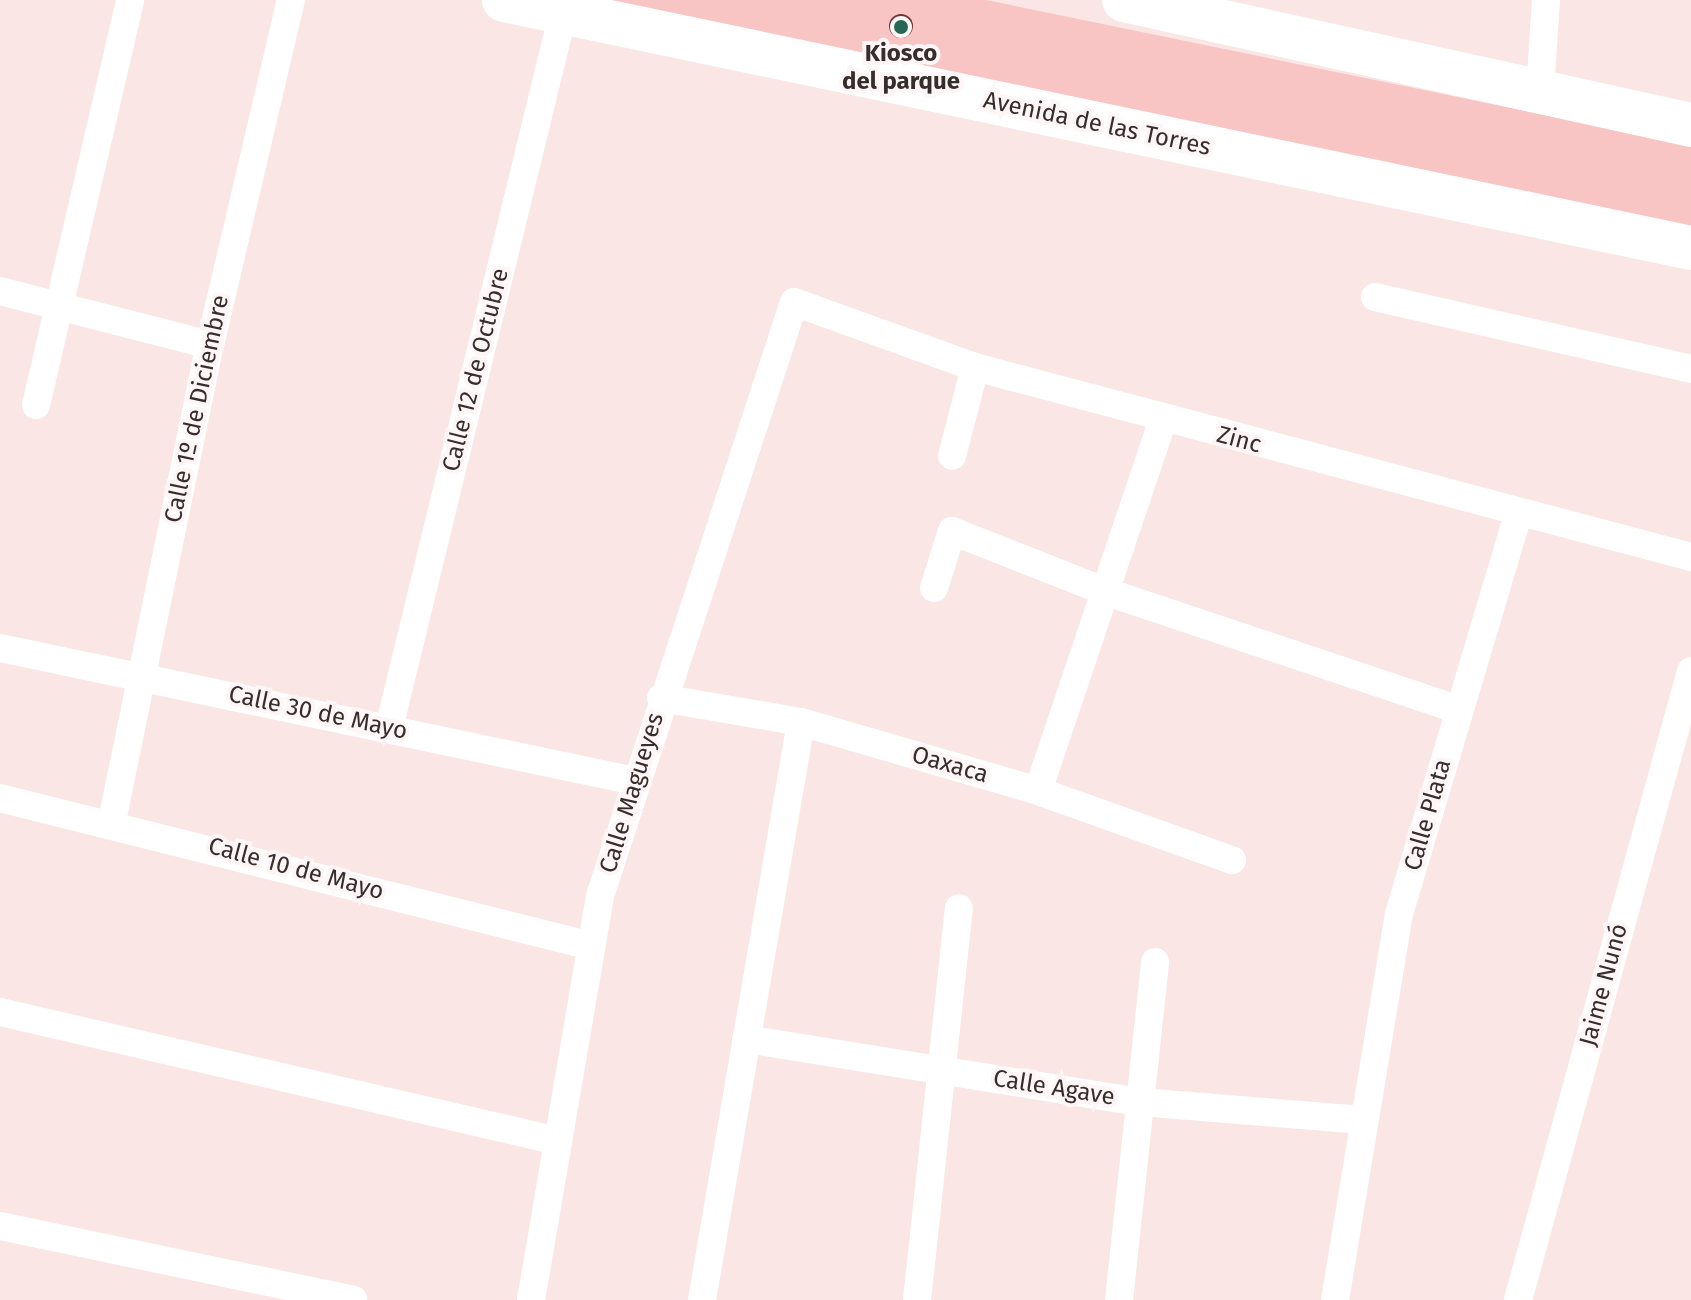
<!DOCTYPE html>
<html>
<head>
<meta charset="utf-8">
<style>
	body { margin:0 }
	#map { position:relative; width:1691px; height:1300px; overflow:hidden; background:#fae6e5; font-family:"Fira Sans",sans-serif }
	div>[style] { position:absolute }
	[style*='--x'] { left:calc(var(--x)*1px); top:calc(var(--y)*1px); width:calc(var(--w)*1px); rotate:calc(var(--a)*1deg) }
	.green>* { inset:0; background:#f8c5c4 }
	.building>* { inset:0; background:#6b3435 }
	.round { border-radius:50% }
	.street>* { height:28px; margin:-14px; padding:0 14px; transform-origin:14px; border-radius:14px; background:#fff }
	.primary>* { height:44px; margin:-22px; padding:0 22px; transform-origin:22px; border-radius:22px; background:#fff }
	.dots>* { width:22px; height:22px; translate:-50% -50%; box-sizing:border-box; border:4px solid #fef6f6; border-radius:50% }
	span { translate:-50% -50%; white-space:nowrap; text-align:center; line-height:1.15; -webkit-text-stroke:8px #fef6f6; paint-order:stroke }
	.poi-label { font-size:24px; color:#352e2d; font-weight:700 }
	.street-label { font-size:24px; color:#352e2d }
</style>
</head>
<body>
<div id="map">
	<div class="green">
		<div style="clip-path:polygon(556px 0,986px 0,1691px 145px,1691px 238px)"></div>
	</div>
	<div class="building">
		<div class="round" style="left:889px;top:14px;width:24px;height:24px"></div>
	</div>
	<div class="street">
		<div style="--x:1540;--y:91;--w:91;--a:-86.2"></div>
		<div style="--x:0;--y:291;--w:217;--a:14.4"></div>
		<div style="--x:1375;--y:297;--w:324;--a:12.8"></div>
		<div style="--x:36;--y:405;--w:416;--a:-76.9"></div>
		<div style="--x:952;--y:456;--w:92;--a:-75.5"></div>
		<div style="--x:934;--y:588;--w:60;--a:-72.5"></div>
		<div style="--x:952;--y:531;--w:163;--a:21.5"></div>
		<div style="--x:1104;--y:591;--w:374;--a:18.5"></div>
		<div style="--x:0;--y:648;--w:649;--a:11.83"></div>
		<div style="--x:661;--y:698;--w:142;--a:9.7"></div>
		<div style="--x:801;--y:722;--w:247;--a:16.2"></div>
		<div style="--x:1038;--y:791;--w:206;--a:19.6"></div>
		<div style="--x:389;--y:728;--w:736;--a:-76.32"></div>
		<div style="--x:1038;--y:791;--w:391;--a:-71.4"></div>
		<div style="--x:0;--y:798;--w:609;--a:14.06"></div>
		<div style="--x:112;--y:821;--w:486;--a:-78.4"></div>
		<div style="--x:210;--y:345;--w:354;--a:-76.8"></div>
		<div style="--x:0;--y:1012;--w:573;--a:13.02"></div>
		<div style="--x:746;--y:1039;--w:399;--a:9.1"></div>
		<div style="--x:1140;--y:1102;--w:224;--a:4.6"></div>
		<div style="--x:0;--y:1226;--w:361;--a:11.8"></div>
		<div style="--x:531;--y:1300;--w:410;--a:-80.3"></div>
		<div style="--x:600;--y:896;--w:625;--a:-71.91"></div>
		<div style="--x:794;--y:302;--w:192;--a:19.8"></div>
		<div style="--x:975;--y:367;--w:741;--a:14.86"></div>
		<div style="--x:702;--y:1300;--w:586;--a:-80.28"></div>
		<div style="--x:917;--y:1300;--w:394;--a:-83.9"></div>
		<div style="--x:1119;--y:1300;--w:340;--a:-83.9"></div>
		<div style="--x:1335;--y:1300;--w:391;--a:-80.6"></div>
		<div style="--x:1399;--y:914;--w:415;--a:-73.4"></div>
		<div style="--x:1518;--y:1300;--w:652;--a:-74.62"></div>
	</div>
	<div class="primary">
		<div style="--x:504;--y:0;--w:1213;--a:11.8"></div>
		<div style="--x:1124;--y:0;--w:581;--a:12.43"></div>
	</div>
	<div class="dots">
		<div style="left:901px;top:27px;background:#286754"></div>
	</div>
	<div class="poi-label">
		<span style="left:901px;top:68px">Kiosco<br>del parque</span>
	</div>
	<div class="street-label">
		<span style="left:1097px;top:124px;rotate:12deg">Avenida de las Torres</span>
		<span style="left:476px;top:370px;rotate:-76deg">Calle 12 de Octubre</span>
		<span style="left:197px;top:409px;rotate:-78deg">Calle 1º de Diciembre</span>
		<span style="left:1239px;top:440px;rotate:15deg">Zinc</span>
		<span style="left:318px;top:713px;rotate:12deg">Calle 30 de Mayo</span>
		<span style="left:950px;top:765px;rotate:16deg">Oaxaca</span>
		<span style="left:632px;top:793px;rotate:-73deg">Calle Magueyes</span>
		<span style="left:1428px;top:815px;rotate:-74deg">Calle Plata</span>
		<span style="left:296px;top:869px;rotate:15deg">Calle 10 de Mayo</span>
		<span style="left:1604px;top:985px;rotate:-75deg">Jaime Nunó</span>
		<span style="left:1054px;top:1088px;rotate:9deg">Calle Agave</span>
	</div>
</div>
</body>
</html>
